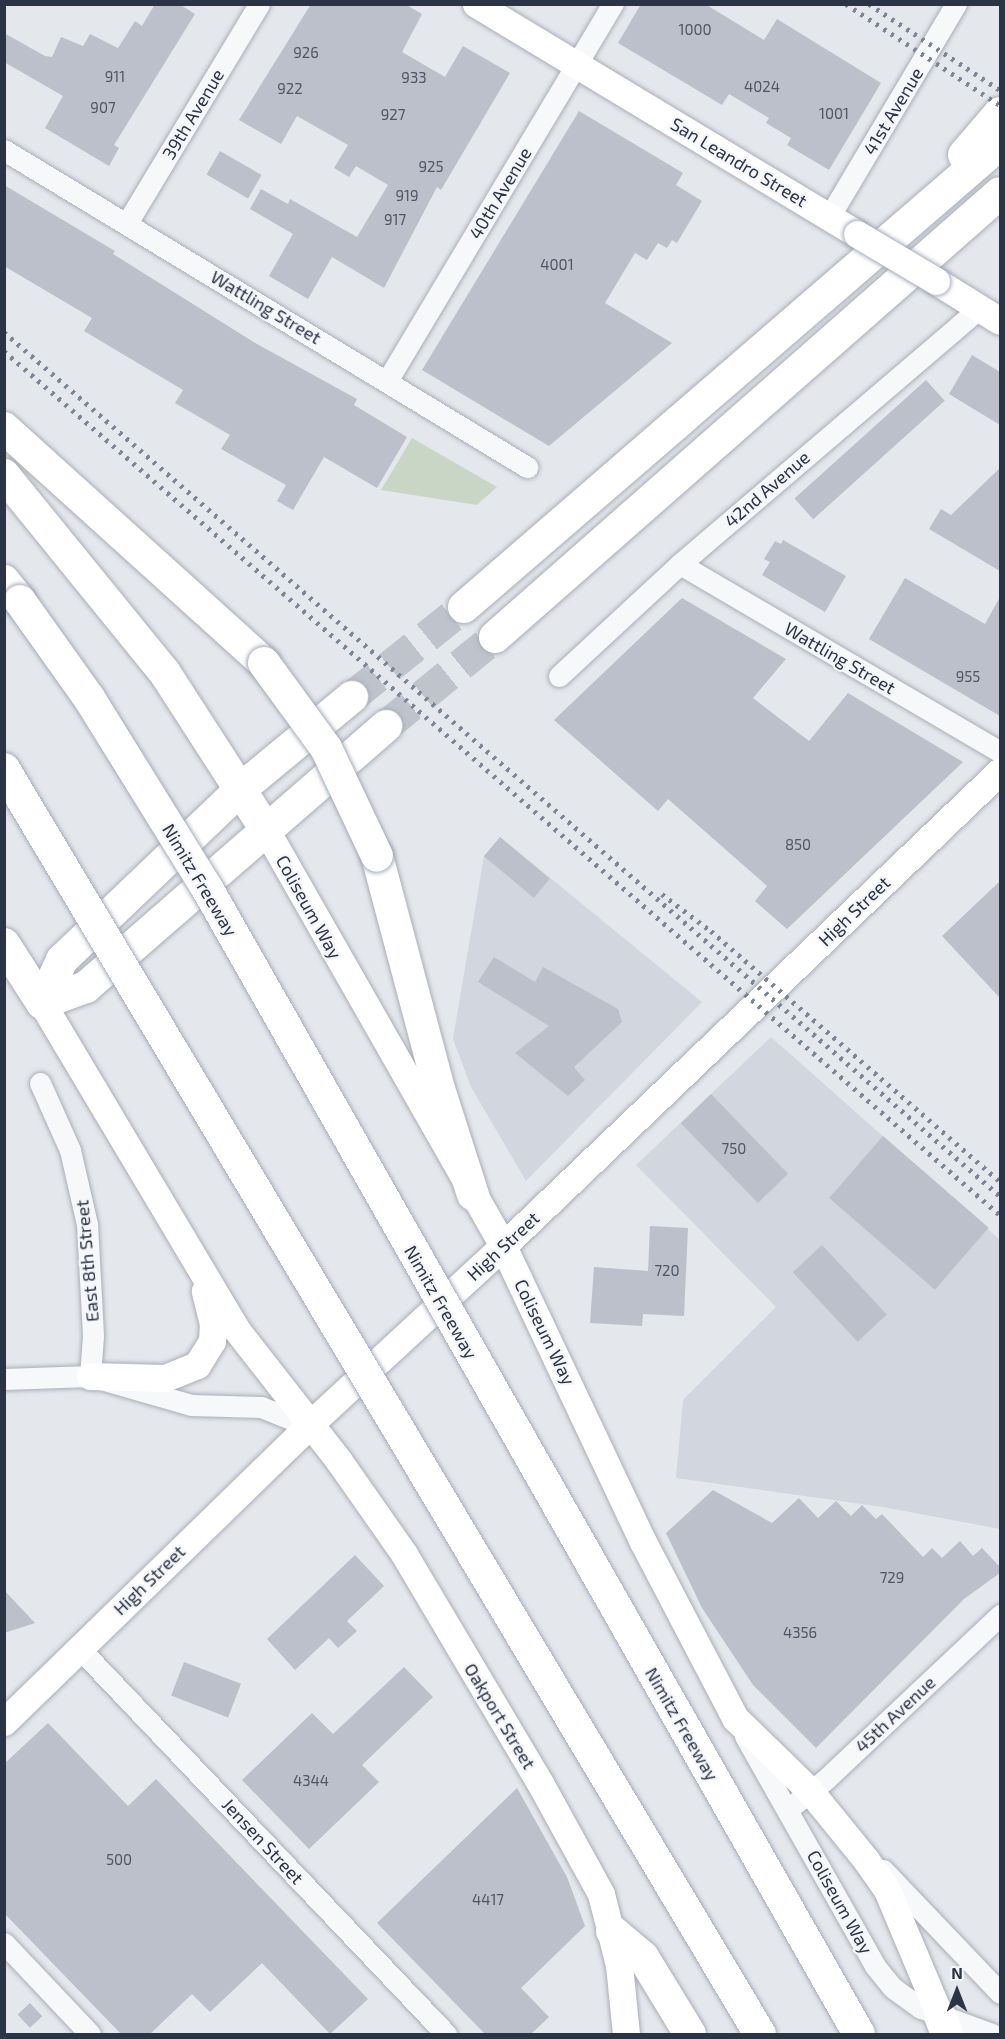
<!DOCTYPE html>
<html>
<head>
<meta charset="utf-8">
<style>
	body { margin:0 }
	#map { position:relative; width:1005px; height:2039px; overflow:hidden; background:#e4e7ec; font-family:"Exo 2",sans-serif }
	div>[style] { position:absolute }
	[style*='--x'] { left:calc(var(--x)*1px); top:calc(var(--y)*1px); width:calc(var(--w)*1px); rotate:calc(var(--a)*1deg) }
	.built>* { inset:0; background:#d2d6de }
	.green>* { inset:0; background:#c9d6c5 }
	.building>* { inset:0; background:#bbc0ca; transform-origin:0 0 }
	.highway-tunnel>* { height:32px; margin-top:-16px; transform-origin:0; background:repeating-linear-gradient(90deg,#bfc3cb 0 32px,transparent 0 48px) }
	.roads { filter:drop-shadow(0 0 2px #a9aeb7) drop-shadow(0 0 2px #a9aeb7) }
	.minor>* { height:21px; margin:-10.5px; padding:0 10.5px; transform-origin:10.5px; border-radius:10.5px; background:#f7f8fa }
	.major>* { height:27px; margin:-13.5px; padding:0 13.5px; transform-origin:13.5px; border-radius:13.5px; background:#fff }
	.highway>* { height:32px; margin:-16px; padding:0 16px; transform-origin:16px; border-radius:16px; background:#fff }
	.rail>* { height:4.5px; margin-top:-2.25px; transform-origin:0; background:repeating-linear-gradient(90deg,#7d8696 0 3px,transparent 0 9px) }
	.bridges { filter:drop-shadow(0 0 2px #a3abb8) drop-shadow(0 0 2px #a3abb8) }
	.major-bridge>* { height:27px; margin:-13.5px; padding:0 13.5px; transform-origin:13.5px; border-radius:13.5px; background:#fff }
	.highway-bridge>* { height:32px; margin:-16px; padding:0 16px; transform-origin:16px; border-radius:16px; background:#fff }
	span { translate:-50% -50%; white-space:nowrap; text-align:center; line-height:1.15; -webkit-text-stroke:4.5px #f4f6f9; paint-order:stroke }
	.number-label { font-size:15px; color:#4f5766 }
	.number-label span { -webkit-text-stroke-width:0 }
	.street-label { font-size:18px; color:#2b3445 }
	.frame { position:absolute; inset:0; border:6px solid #2b3445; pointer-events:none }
	.north { position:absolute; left:927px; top:1961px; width:60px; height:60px; -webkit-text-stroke:4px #f4f6f9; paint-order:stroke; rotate:0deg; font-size:16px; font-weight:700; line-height:24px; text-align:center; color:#2b3445 }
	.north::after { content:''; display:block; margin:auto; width:21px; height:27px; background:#2b3445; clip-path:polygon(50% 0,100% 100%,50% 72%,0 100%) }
</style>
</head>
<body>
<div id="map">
	<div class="built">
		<div style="clip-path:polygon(500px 837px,702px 1002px,526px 1181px,471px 1087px,453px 1039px,484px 856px)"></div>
		<div style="clip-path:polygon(771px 1037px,1000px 1240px,1000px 1529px,883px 1507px,676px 1478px,683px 1400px,776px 1307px,636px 1165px)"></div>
	</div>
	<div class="green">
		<div style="clip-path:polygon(412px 438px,497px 487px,477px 505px,381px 490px)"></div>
	</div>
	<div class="building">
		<div style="clip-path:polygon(155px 4px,179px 4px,195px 14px,114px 145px,119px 148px,109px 166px,45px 128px,63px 96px,4px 62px,4px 33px,45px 56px,52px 57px,61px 37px,83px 46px,90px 34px,118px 48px,135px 21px,142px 26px)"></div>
		<div style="clip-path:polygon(311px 4px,405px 4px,422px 14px,402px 52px,445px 77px,463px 46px,510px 73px,441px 190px,437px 187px,384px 288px,332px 257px,308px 299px,269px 276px,293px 234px,250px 209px,261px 189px,288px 204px,290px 199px,357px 237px,388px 185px,356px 166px,349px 177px,334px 168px,348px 145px,297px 116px,281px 144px,239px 120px)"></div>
		<div style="clip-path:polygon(641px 4px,705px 4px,764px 40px,777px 19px,881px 83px,829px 170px,787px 145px,791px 138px,766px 123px,769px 118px,729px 94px,722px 105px,618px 43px)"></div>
		<div style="clip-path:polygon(579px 111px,683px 173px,676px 185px,702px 201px,677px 243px,672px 240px,667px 248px,658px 243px,647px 260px,635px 253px,605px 303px,672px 343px,549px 446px,422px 370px)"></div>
		<div style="left:220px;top:151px;width:48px;height:27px;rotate:30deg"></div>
		<div style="clip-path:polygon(4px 185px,115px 251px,113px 254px,257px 344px,357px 399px,354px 405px,407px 437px,377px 488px,324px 457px,293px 510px,277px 501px,286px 485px,221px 449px,230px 435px,175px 403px,183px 390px,84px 331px,92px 318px,4px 266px)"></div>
		<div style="clip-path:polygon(972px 355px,1000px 372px,1000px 425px,949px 394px)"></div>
		<div style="left:926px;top:380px;width:28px;height:177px;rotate:48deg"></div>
		<div style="clip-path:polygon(1000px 468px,1000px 571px,929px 529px,941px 509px,951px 515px)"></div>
		<div style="clip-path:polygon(783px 540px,846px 576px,825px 612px,762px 575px,770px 562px,764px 559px,775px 541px,781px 544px)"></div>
		<div style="clip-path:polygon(905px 578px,985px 624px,1000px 597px,1000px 716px,869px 639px)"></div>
		<div style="clip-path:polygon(682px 598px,786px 659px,753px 698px,809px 741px,848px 693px,963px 762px,787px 929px,755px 901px,767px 886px,668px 799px,658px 811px,554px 720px)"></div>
		<div style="left:500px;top:837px;width:65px;height:25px;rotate:40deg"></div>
		<div style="clip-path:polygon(1000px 881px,1000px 998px,942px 936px)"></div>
		<div style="clip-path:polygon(494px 957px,535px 982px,543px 967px,618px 1009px,622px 1022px,574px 1067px,585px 1080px,568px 1096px,515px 1053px,549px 1026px,478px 982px)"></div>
		<div style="left:711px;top:1094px;width:111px;height:42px;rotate:46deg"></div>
		<div style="left:883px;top:1136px;width:140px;height:82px;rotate:41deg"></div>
		<div style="clip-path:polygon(650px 1226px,688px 1228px,684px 1316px,643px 1314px,642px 1326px,590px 1323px,594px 1267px,648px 1271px)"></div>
		<div style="left:822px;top:1245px;width:95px;height:40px;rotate:47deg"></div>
		<div style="clip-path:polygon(713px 1490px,772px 1523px,799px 1498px,818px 1518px,836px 1501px,851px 1516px,862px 1505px,876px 1519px,882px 1514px,923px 1557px,932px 1548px,942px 1558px,960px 1541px,973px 1556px,982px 1548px,1000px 1567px,1000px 1573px,964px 1599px,816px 1748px,753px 1685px,702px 1608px,666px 1533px)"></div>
		<div style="clip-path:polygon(355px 1555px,384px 1586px,347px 1621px,357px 1631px,338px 1648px,329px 1638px,295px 1670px,267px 1639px)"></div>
		<div style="clip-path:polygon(4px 1590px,35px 1623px,4px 1633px)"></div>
		<div style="left:184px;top:1662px;width:61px;height:36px;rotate:21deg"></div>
		<div style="clip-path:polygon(404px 1667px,433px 1697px,362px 1765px,379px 1782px,309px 1849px,242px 1780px,312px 1713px,333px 1734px)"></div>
		<div style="clip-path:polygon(48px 1723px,128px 1806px,156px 1779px,368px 1999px,330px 2034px,262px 1963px,210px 2012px,192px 1994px,150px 2034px,121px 2034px,4px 1913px,4px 1764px)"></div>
		<div style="clip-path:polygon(517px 1788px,567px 1877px,585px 1926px,521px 1988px,549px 2017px,531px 2034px,485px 2034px,377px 1923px)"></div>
		<div style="left:30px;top:2003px;width:18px;height:17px;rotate:47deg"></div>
	</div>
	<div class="highway-tunnel">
		<div style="--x:352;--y:697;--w:144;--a:-38.8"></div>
		<div style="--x:386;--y:726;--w:141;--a:-39.2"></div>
	</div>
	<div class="roads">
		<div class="minor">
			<div style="--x:4;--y:150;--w:612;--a:31.22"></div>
			<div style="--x:829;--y:217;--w:248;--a:-59.2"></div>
			<div style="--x:127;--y:223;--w:256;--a:-58.9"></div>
			<div style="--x:387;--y:381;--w:440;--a:-59.1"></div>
			<div style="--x:680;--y:564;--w:371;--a:30.4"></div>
			<div style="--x:559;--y:676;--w:165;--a:-42.8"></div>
			<div style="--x:680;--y:564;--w:394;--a:-40.5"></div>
			<div style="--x:40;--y:1083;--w:73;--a:65.9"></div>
			<div style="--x:70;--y:1150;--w:76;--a:77.1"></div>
			<div style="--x:87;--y:1224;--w:112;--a:86.9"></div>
			<div style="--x:93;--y:1336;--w:40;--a:94.3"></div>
			<div style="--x:4;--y:1379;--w:86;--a:-2"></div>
			<div style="--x:90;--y:1376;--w:105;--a:16"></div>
			<div style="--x:191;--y:1405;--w:70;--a:1.6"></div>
			<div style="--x:261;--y:1407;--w:51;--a:22"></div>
			<div style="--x:79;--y:1648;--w:533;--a:46.45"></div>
			<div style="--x:745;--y:1736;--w:264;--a:60.5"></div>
			<div style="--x:875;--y:1966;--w:28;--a:51"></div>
			<div style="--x:893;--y:1988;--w:34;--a:36"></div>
			<div style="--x:921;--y:2008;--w:76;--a:20.1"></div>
			<div style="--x:788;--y:1809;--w:47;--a:-38.1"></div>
			<div style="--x:825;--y:1780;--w:241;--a:-43.3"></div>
			<div style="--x:883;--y:1870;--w:170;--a:46.4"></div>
			<div style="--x:4;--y:1943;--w:125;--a:46.6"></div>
		</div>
		<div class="major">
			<div style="--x:476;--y:4;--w:445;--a:31.1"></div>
			<div style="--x:936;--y:281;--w:75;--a:32"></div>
			<div style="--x:266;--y:830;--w:479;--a:60.3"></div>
			<div style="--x:503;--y:1246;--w:327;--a:64.7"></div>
			<div style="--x:643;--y:1542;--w:199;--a:62.4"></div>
			<div style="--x:735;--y:1718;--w:105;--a:44.2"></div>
			<div style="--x:810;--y:1791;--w:89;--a:50.9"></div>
			<div style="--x:866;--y:1860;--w:37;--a:55"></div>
			<div style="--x:887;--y:1890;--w:137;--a:67.2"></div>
			<div style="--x:42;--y:1003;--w:379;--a:59.2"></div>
			<div style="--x:236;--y:1329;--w:167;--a:52"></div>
			<div style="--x:339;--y:1461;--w:113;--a:55"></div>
			<div style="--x:404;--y:1554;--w:266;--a:59.3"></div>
			<div style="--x:540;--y:1783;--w:127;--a:61.2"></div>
			<div style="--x:601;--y:1894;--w:73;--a:75.8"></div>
			<div style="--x:619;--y:1965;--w:69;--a:84.2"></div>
			<div style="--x:90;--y:1376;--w:75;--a:1.5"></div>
			<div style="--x:165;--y:1378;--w:35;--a:-22"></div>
			<div style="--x:197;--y:1365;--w:28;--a:-58"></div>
			<div style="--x:212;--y:1341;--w:17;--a:-87"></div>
			<div style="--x:213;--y:1324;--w:34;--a:-104"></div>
			<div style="--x:4;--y:1722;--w:424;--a:-44.2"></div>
			<div style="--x:308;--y:1426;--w:265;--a:-42.7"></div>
			<div style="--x:503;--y:1246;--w:687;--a:-43.7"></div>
		</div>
		<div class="highway">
			<div style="--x:964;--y:155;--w:55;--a:-49.4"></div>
			<div style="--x:4;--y:428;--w:350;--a:42.1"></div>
			<div style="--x:4;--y:475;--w:255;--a:50.9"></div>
			<div style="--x:165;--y:673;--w:187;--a:57.2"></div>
			<div style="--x:4;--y:581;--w:26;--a:51"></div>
			<div style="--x:464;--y:607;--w:708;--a:-40.82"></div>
			<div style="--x:495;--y:637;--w:672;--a:-41.32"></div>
			<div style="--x:377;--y:856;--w:241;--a:75.1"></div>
			<div style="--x:439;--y:1089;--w:111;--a:72.2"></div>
			<div style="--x:4;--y:944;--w:70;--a:57.2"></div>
			<div style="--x:42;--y:1003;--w:47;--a:-20"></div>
			<div style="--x:86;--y:987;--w:398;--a:-41"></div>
			<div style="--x:42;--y:1003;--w:47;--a:-65.1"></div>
			<div style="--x:62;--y:960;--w:249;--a:-43.7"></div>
			<div style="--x:242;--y:788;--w:143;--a:-39.6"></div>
			<div style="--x:612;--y:1931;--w:40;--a:40"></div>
			<div style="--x:643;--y:1957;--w:90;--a:58.6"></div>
			<div style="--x:940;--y:2016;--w:19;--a:69"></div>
		</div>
	</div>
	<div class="rail">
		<div style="--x:846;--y:4;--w:184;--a:33.3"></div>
		<div style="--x:869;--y:4;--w:157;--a:33.3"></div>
		<div style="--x:4;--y:332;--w:1319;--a:40.94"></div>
		<div style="--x:4;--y:351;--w:1319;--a:40.94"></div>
		<div style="--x:662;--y:894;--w:61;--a:37.1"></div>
		<div style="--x:711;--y:931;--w:382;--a:40.9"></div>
	</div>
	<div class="bridges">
		<div class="major-bridge">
			<div style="--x:857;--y:234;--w:92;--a:30.7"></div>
		</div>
		<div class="highway-bridge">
			<div style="--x:20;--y:601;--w:119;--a:54.6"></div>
			<div style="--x:89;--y:698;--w:226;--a:58.2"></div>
			<div style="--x:208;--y:890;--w:1316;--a:60.36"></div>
			<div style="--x:264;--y:663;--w:105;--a:53.9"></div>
			<div style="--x:326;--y:748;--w:119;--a:64.7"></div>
			<div style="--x:4;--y:769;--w:1474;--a:59.14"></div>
		</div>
	</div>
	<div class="number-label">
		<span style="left:695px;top:30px">1000</span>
		<span style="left:306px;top:53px">926</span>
		<span style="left:115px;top:77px">911</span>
		<span style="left:414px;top:78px">933</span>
		<span style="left:762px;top:87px">4024</span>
		<span style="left:290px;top:89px">922</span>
		<span style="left:103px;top:108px">907</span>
		<span style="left:834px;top:114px">1001</span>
		<span style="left:393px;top:115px">927</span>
		<span style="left:431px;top:167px">925</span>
		<span style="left:407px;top:196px">919</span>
		<span style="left:395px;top:220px">917</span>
		<span style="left:557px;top:265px">4001</span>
		<span style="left:968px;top:677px">955</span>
		<span style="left:798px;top:845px">850</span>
		<span style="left:734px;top:1149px">750</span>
		<span style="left:667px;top:1271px">720</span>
		<span style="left:892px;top:1578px">729</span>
		<span style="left:800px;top:1633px">4356</span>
		<span style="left:311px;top:1781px">4344</span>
		<span style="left:119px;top:1860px">500</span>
		<span style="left:488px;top:1900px">4417</span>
	</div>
	<div class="street-label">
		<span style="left:893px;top:111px;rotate:-59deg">41st Avenue</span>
		<span style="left:193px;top:114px;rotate:-59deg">39th Avenue</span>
		<span style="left:739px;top:162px;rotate:31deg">San Leandro Street</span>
		<span style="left:500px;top:193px;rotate:-59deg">40th Avenue</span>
		<span style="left:266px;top:307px;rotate:31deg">Wattling Street</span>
		<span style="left:767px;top:489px;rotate:-41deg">42nd Avenue</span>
		<span style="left:840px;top:658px;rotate:30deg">Wattling Street</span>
		<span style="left:200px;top:880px;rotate:59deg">Nimitz Freeway</span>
		<span style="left:309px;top:907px;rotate:61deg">Coliseum Way</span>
		<span style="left:854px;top:911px;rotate:-44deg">High Street</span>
		<span style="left:503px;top:1246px;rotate:-43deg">High Street</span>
		<span style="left:87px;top:1261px;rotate:-95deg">East 8th Street</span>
		<span style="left:441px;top:1302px;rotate:60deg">Nimitz Freeway</span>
		<span style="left:545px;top:1332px;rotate:64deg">Coliseum Way</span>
		<span style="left:149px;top:1580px;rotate:-44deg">High Street</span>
		<span style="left:895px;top:1714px;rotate:-43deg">45th Avenue</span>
		<span style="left:500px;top:1716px;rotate:59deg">Oakport Street</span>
		<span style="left:682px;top:1724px;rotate:60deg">Nimitz Freeway</span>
		<span style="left:263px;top:1841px;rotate:47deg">Jensen Street</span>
		<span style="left:840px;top:1902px;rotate:61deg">Coliseum Way</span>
	</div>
	<div class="frame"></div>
	<div class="north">N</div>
</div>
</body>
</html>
